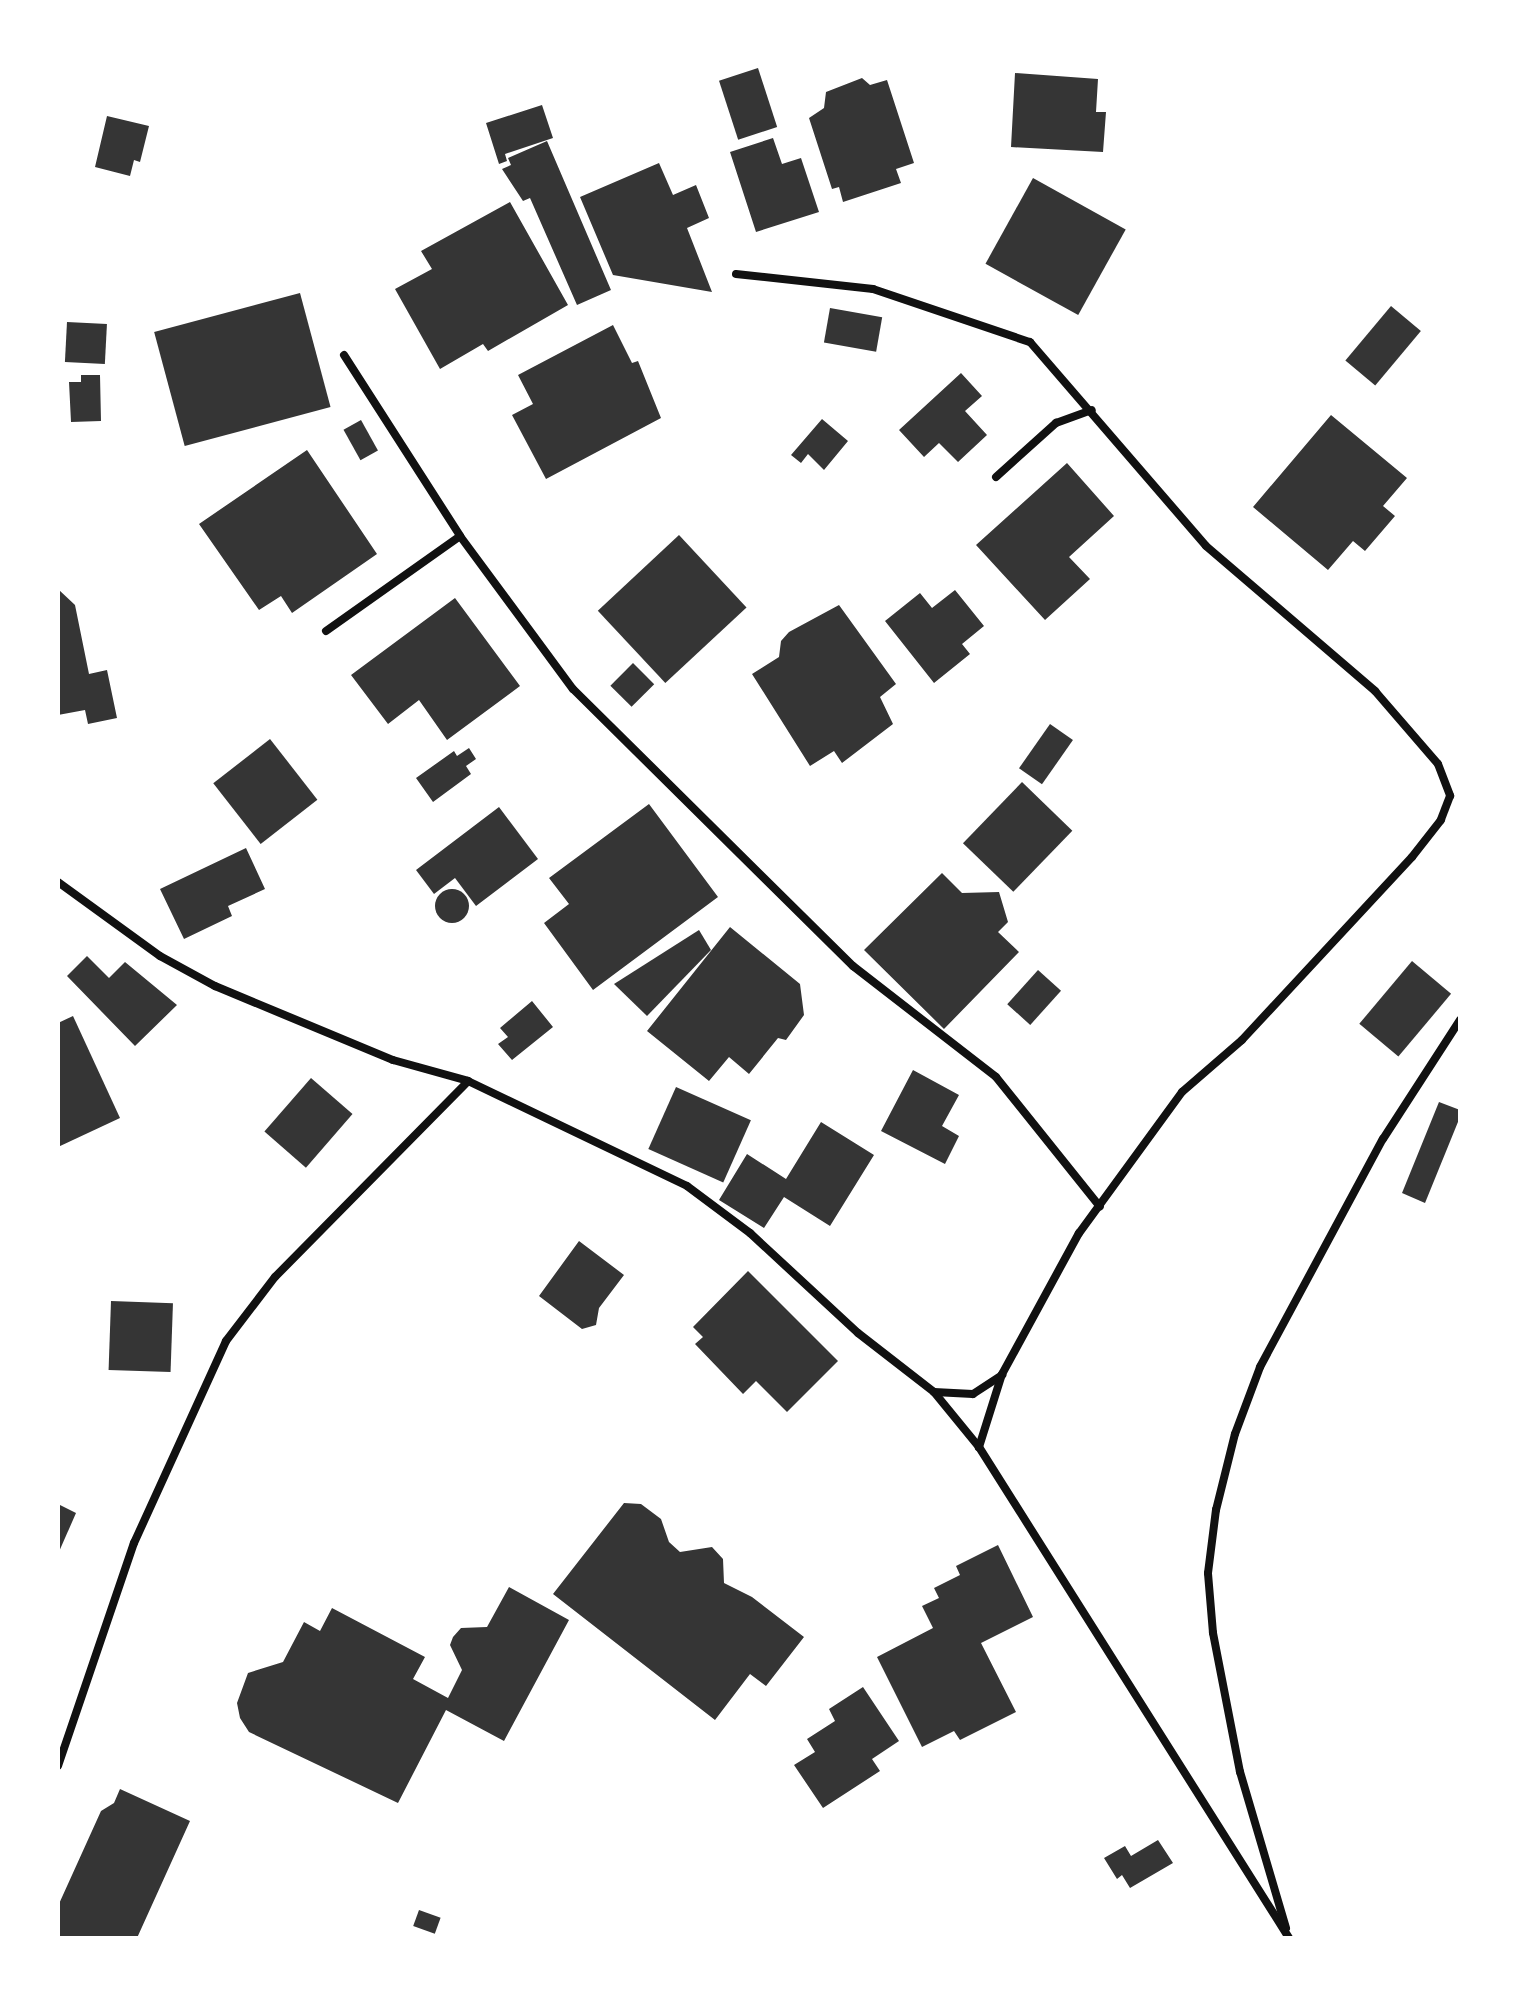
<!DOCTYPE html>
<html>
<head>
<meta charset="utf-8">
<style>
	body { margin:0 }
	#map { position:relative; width:1518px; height:1996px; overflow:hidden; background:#fff; font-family:"Golos Text",sans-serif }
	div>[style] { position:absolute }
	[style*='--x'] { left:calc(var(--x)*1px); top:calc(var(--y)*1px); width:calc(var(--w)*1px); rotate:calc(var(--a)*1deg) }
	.building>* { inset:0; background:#353535; transform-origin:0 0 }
	.round { border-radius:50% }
	.minor>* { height:8px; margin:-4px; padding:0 4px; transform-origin:4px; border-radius:4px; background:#111 }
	span { translate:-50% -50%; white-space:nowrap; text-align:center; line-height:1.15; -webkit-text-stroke:8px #fff; paint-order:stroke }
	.frame { position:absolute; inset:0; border:60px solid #fff; pointer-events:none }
</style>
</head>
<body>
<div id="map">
	<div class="building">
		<div style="left:758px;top:68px;width:62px;height:41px;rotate:72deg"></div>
		<div style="clip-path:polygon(1015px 73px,1098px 79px,1096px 112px,1106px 112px,1103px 152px,1011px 147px)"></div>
		<div style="clip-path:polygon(862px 78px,870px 85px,887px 80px,914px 163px,896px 169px,901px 183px,843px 202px,839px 187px,832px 189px,809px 118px,824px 108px,826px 92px)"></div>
		<div style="clip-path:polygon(542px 105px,553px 138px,505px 154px,507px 161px,499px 164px,486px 123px)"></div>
		<div style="clip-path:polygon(107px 116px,149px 126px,140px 162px,134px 160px,130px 176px,95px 167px)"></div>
		<div style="clip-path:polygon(773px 138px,782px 164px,801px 158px,819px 212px,756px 232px,730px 152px)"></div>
		<div style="clip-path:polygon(547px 141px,611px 290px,577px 305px,530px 198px,523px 201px,502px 169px,511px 165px,508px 158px)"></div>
		<div style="clip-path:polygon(659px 163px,673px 195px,696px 185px,709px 218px,687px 228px,712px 292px,613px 275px,580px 197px)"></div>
		<div style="left:1033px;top:178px;width:106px;height:98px;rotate:29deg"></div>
		<div style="clip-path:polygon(510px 202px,568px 305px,488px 351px,483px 344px,440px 369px,395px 289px,432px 269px,421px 251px)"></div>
		<div style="left:300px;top:293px;width:118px;height:151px;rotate:75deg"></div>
		<div style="left:1391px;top:306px;width:39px;height:71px;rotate:40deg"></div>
		<div style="left:830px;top:308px;width:53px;height:35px;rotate:10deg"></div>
		<div style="left:67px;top:322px;width:40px;height:40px;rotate:3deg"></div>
		<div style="clip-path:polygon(613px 325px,632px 363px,638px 361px,661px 418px,546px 479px,512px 415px,533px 404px,518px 375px)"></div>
		<div style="clip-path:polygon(961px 373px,982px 396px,965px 411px,987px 435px,958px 462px,939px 443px,924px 457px,899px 430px)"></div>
		<div style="clip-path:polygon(81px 375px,100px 375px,101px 421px,71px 422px,69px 382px,81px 382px)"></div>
		<div style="clip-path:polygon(1331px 415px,1407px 478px,1383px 506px,1395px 516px,1365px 551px,1353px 541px,1328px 570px,1253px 507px)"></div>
		<div style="clip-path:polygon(822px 419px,848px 441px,824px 470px,808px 454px,801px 463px,791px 455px)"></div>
		<div style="left:361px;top:420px;width:35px;height:20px;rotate:61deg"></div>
		<div style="clip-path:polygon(307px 450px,377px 554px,292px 613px,281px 596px,259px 610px,199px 524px)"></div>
		<div style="clip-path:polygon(1067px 463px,1114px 516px,1069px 557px,1090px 579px,1045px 620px,976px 545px)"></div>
		<div style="left:679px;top:535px;width:99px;height:111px;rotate:47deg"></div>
		<div style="clip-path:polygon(58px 589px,75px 605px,89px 674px,107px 670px,117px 718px,88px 724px,85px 710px,58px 715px)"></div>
		<div style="clip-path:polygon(955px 590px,984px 626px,962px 644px,970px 654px,934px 683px,885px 621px,920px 593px,932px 608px)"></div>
		<div style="clip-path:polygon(455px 598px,520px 686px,447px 740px,419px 700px,388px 724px,351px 675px)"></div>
		<div style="clip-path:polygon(839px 605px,896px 684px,880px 697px,893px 724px,842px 763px,834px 751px,810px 766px,752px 674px,779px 657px,781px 641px,789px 632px)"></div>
		<div style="left:633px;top:663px;width:30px;height:32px;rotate:45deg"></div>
		<div style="left:1050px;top:724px;width:28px;height:54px;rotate:35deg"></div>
		<div style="left:270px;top:739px;width:77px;height:72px;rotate:52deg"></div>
		<div style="clip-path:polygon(469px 748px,476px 759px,466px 766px,471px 774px,433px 802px,416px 778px,454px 751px,457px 756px)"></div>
		<div style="left:1022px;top:782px;width:70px;height:85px;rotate:44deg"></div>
		<div style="clip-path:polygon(649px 804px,718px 897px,593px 990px,544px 923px,569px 904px,549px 878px)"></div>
		<div style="clip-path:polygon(499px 807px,538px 859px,476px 906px,455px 878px,434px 894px,416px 870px)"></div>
		<div style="clip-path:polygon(246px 848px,265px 889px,228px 906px,232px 916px,184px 939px,160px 889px)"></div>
		<div style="clip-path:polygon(942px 873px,962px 893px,999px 892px,1008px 922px,998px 932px,1019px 952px,944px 1029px,864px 950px)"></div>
		<div class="round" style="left:435px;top:889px;width:34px;height:34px"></div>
		<div style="clip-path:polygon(730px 927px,800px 984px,804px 1015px,786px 1040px,778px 1038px,749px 1074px,729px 1057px,709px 1081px,647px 1031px)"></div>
		<div style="clip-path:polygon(699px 930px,711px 950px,647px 1016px,614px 984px)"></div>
		<div style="clip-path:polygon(87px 956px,109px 978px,125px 962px,177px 1005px,135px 1046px,67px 976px)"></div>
		<div style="left:1412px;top:961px;width:51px;height:82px;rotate:40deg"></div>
		<div style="left:1038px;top:970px;width:31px;height:46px;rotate:42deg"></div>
		<div style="clip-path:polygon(532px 1001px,553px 1027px,512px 1060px,498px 1044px,508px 1037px,500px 1028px)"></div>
		<div style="clip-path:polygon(73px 1016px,120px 1118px,58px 1147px,58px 1023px)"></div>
		<div style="clip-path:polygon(913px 1070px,959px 1095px,942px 1126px,959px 1136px,945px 1164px,881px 1131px)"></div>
		<div style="left:311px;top:1078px;width:55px;height:71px;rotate:41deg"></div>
		<div style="left:676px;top:1087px;width:82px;height:68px;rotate:24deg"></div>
		<div style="clip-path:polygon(1439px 1102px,1460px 1110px,1460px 1117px,1425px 1203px,1402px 1193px)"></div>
		<div style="clip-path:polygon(821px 1122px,874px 1155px,830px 1226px,784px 1197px,764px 1228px,719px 1200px,747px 1154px,786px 1179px)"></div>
		<div style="clip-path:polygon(579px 1241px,624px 1275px,599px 1308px,596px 1325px,582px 1329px,539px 1296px)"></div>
		<div style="clip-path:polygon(748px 1271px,838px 1361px,787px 1412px,756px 1381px,743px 1394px,695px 1344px,703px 1337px,693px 1327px)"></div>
		<div style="left:111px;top:1301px;width:62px;height:69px;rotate:2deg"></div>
		<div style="clip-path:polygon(624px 1503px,641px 1504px,661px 1519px,669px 1542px,680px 1552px,712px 1547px,723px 1559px,724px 1583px,752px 1597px,804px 1637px,766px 1686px,750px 1674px,715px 1720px,553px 1594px)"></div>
		<div style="clip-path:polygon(58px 1504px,76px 1513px,58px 1554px)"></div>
		<div style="clip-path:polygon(998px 1545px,1033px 1617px,981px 1643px,1016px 1712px,960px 1740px,954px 1731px,922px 1747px,877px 1657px,933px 1628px,922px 1606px,939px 1598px,934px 1588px,960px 1575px,956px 1566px)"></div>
		<div style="clip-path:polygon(509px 1587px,569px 1620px,504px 1741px,446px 1710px,398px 1803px,249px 1732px,240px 1718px,237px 1703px,248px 1673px,283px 1662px,304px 1622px,320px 1631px,332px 1608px,425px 1657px,413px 1679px,448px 1698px,462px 1670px,450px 1645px,453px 1637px,461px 1628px,487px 1627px)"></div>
		<div style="clip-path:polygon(863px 1687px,899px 1741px,872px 1759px,880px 1771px,823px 1808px,794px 1765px,815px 1752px,807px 1739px,835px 1721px,829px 1709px)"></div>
		<div style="clip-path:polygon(120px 1789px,190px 1821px,137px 1938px,58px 1938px,58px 1906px,101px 1811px,114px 1803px)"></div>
		<div style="clip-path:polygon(1158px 1840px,1173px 1863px,1130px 1888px,1122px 1875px,1117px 1879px,1104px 1858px,1125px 1846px,1131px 1856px)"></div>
		<div style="left:419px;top:1910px;width:23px;height:17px;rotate:20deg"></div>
	</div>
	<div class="minor">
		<div style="--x:736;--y:274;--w:138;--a:6.2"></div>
		<div style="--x:873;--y:289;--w:166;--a:18.7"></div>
		<div style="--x:1030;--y:342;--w:269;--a:49.2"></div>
		<div style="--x:1206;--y:546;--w:223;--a:40.6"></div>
		<div style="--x:1375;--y:691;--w:96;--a:49.2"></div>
		<div style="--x:1438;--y:764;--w:34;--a:69"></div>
		<div style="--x:1450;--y:796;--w:26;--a:111"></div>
		<div style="--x:1441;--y:820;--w:47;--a:128.1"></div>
		<div style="--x:1412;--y:857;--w:250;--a:132.9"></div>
		<div style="--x:1242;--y:1040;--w:79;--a:139.1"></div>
		<div style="--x:1182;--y:1092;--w:175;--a:126.1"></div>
		<div style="--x:1079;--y:1233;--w:161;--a:118.6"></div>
		<div style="--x:1002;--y:1374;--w:77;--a:107.5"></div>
		<div style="--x:344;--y:355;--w:215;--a:57.3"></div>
		<div style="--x:460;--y:536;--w:190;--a:53.6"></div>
		<div style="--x:573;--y:689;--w:394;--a:44.7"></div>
		<div style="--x:853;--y:966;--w:181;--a:37.8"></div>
		<div style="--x:996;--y:1077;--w:166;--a:51.3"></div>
		<div style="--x:996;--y:477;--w:81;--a:-42"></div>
		<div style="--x:1056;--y:423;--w:38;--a:-20"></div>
		<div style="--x:326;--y:631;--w:164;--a:-35.3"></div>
		<div style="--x:58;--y:882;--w:126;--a:36"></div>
		<div style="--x:160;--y:956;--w:63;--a:28.6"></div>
		<div style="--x:215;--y:986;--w:193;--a:22.6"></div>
		<div style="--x:393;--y:1060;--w:78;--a:15.6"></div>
		<div style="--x:468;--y:1081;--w:243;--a:25.6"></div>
		<div style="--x:687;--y:1186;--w:79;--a:36.7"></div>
		<div style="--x:750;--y:1233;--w:147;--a:42.8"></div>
		<div style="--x:858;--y:1333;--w:96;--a:37.8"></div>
		<div style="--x:934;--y:1392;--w:71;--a:50.7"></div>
		<div style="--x:979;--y:1447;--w:581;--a:57.73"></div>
		<div style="--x:934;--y:1392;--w:39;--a:3"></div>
		<div style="--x:973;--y:1394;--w:35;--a:-33"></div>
		<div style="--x:58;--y:1766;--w:236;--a:-71.2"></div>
		<div style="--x:134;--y:1543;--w:222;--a:-65.5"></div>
		<div style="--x:226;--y:1341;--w:81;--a:-52.6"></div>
		<div style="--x:275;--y:1277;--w:275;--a:-45.4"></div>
		<div style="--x:1286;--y:1928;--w:163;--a:-106.4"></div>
		<div style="--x:1240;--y:1772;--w:142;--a:-101"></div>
		<div style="--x:1213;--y:1633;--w:60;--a:-94.8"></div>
		<div style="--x:1208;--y:1573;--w:64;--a:-82.8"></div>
		<div style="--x:1216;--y:1510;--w:78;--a:-76"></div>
		<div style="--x:1235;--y:1434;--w:72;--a:-69.5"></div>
		<div style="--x:1260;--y:1367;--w:259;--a:-61.7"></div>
		<div style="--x:1383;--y:1139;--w:142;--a:-57.1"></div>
	</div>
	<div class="frame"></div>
</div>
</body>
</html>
